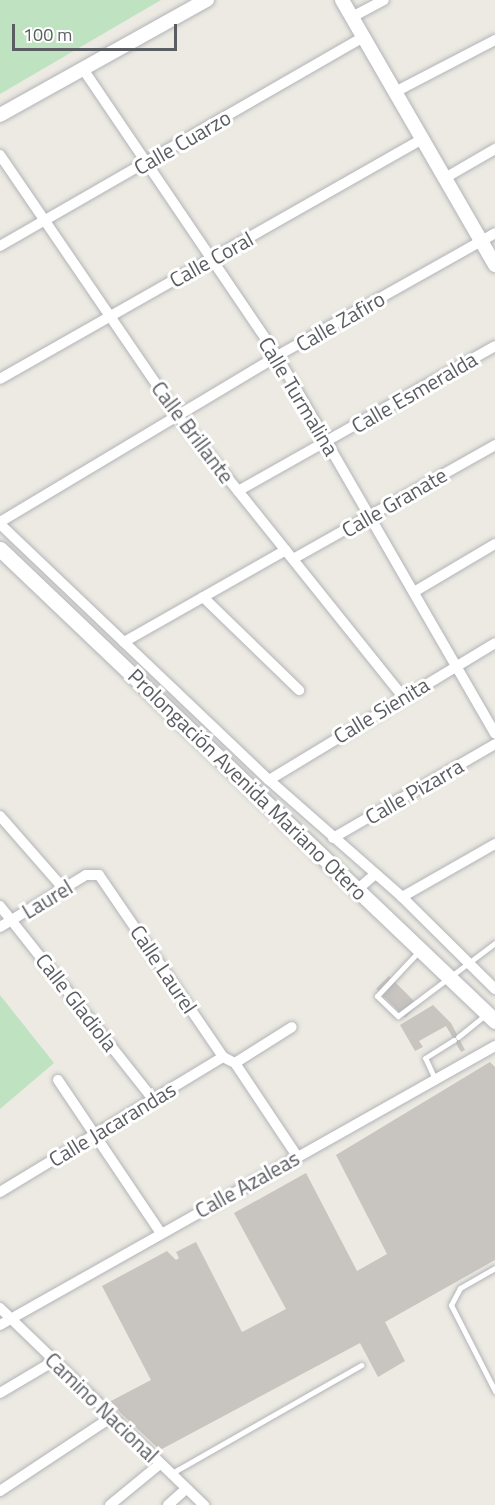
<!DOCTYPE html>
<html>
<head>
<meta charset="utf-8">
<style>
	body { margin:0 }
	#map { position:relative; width:495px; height:1505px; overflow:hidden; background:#eceae2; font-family:"Titillium Web",sans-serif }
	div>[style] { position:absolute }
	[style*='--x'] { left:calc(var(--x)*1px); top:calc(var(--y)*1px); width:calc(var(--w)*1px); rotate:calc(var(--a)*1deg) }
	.green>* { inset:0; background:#bfe3c1 }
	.building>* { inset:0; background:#c8c4bf; transform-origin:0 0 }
	.roads { filter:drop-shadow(0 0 2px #b2b4b9) drop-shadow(0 0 2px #b2b4b9) }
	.service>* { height:5px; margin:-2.5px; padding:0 2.5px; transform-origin:2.5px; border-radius:2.5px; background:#fff }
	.minor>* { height:10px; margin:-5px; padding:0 5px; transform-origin:5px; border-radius:5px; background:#fff }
	.tertiary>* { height:14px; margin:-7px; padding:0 7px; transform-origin:7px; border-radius:7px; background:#fff }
	.secondary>* { height:15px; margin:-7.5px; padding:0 7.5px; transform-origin:7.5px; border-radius:7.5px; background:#fff }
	span { translate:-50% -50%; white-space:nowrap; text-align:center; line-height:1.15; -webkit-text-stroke:6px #fff; paint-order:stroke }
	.street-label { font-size:21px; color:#5a5d62 }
	.scale { position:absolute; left:12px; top:24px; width:165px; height:27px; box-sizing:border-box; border:3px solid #5a5d62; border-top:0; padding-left:8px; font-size:18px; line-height:21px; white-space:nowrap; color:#5a5d62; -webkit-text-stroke:4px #fff; paint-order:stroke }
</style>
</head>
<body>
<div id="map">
	<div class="green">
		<div style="clip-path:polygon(0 0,161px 0,0 94px)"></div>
		<div style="clip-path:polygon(0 995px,54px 1063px,0 1109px)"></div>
	</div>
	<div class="building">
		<div style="left:389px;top:976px;width:41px;height:18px;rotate:45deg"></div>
		<div style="clip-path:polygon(433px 1005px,451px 1023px,465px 1050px,461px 1052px,446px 1026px,419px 1041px,423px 1047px,415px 1051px,400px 1025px)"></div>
		<div style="clip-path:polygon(490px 1062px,495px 1067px,495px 1260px,385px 1322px,405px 1361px,378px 1377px,360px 1343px,160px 1450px,109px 1402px,151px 1380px,102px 1286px,167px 1251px,176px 1260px,179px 1258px,176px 1252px,196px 1242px,242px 1332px,286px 1309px,234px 1213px,306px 1173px,357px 1271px,387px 1254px,336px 1155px)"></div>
	</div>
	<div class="roads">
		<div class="service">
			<div style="--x:420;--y:950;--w:63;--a:133.1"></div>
			<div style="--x:377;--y:996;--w:29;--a:44"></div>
			<div style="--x:398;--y:1016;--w:121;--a:-37"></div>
			<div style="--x:458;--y:1037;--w:36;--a:-39"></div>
			<div style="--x:435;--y:1079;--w:23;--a:-115"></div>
			<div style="--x:425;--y:1058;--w:34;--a:-32"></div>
			<div style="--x:495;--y:1268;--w:40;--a:150.3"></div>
			<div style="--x:460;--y:1288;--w:19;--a:118"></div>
			<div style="--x:451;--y:1305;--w:97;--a:62.9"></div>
			<div style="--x:172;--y:1473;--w:218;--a:-29.7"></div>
		</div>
		<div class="minor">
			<div style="--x:352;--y:17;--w:36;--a:-28"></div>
			<div style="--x:83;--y:69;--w:346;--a:55.9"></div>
			<div style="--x:277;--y:356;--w:436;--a:60"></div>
			<div style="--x:395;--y:92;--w:113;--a:-27.5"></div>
			<div style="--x:0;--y:155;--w:316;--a:55.7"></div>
			<div style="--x:178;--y:416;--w:359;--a:51.3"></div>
			<div style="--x:445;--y:178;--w:58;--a:-30.1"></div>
			<div style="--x:0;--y:246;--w:419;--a:-29.9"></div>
			<div style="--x:0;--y:379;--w:485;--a:-29.6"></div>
			<div style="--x:238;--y:491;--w:295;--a:-29.4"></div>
			<div style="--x:0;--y:522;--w:323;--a:-30.9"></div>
			<div style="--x:277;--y:356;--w:250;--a:-29.4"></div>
			<div style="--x:0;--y:524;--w:371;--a:43.6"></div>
			<div style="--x:269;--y:780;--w:177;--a:41.3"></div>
			<div style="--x:402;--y:897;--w:131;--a:44.7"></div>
			<div style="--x:293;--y:559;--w:232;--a:-29.4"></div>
			<div style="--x:414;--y:592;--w:94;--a:-30.7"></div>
			<div style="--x:203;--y:597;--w:134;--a:44.1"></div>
			<div style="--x:124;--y:642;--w:186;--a:-29.6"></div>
			<div style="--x:269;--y:780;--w:264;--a:-31.2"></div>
			<div style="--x:0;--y:816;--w:97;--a:48.8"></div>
			<div style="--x:333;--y:838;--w:187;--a:-30.1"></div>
			<div style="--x:358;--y:889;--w:23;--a:-41"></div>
			<div style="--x:402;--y:897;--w:107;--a:-29.7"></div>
			<div style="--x:0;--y:906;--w:246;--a:51.6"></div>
			<div style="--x:0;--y:927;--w:100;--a:-31.2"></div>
			<div style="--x:86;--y:875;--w:13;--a:0"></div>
			<div style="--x:99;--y:875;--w:220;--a:55.7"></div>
			<div style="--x:223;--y:1057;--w:13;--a:27"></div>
			<div style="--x:235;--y:1063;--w:112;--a:56.3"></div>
			<div style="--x:235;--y:1063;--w:67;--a:-32.3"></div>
			<div style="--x:58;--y:1080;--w:184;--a:56.1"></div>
			<div style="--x:0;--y:1192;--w:261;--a:-31.2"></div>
			<div style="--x:0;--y:1308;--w:284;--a:44"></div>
			<div style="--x:0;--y:1325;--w:568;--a:-29.41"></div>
			<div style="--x:0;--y:1393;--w:63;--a:-30.7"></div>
			<div style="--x:0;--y:1491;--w:134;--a:-33.5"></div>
			<div style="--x:110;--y:1505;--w:65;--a:-39.4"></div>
			<div style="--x:168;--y:1505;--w:24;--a:-42"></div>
		</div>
		<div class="tertiary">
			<div style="--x:342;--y:0;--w:306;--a:60"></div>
			<div style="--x:0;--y:115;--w:237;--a:-29.1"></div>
		</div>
		<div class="secondary">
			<div style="--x:0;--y:549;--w:684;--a:43.64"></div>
		</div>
	</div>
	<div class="street-label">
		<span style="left:182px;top:142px;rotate:-30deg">Calle Cuarzo</span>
		<span style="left:211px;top:259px;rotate:-29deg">Calle Coral</span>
		<span style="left:340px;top:321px;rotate:-30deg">Calle Zafiro</span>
		<span style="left:414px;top:392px;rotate:-30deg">Calle Esmeralda</span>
		<span style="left:299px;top:396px;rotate:59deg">Calle Turmalina</span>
		<span style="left:193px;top:432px;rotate:53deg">Calle Brillante</span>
		<span style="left:394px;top:502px;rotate:-30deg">Calle Granate</span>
		<span style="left:381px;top:710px;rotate:-31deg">Calle Sienita</span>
		<span style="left:248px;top:784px;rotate:44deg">Prolongación Avenida Mariano Otero</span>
		<span style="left:414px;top:791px;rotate:-30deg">Calle Pizarra</span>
		<span style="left:47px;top:899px;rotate:-31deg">Laurel</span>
		<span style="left:164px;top:969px;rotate:56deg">Calle Laurel</span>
		<span style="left:77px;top:1002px;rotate:52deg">Calle Gladiola</span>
		<span style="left:112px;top:1124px;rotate:-31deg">Calle Jacarandas</span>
		<span style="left:247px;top:1184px;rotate:-29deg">Calle Azaleas</span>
		<span style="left:102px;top:1407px;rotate:44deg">Camino Nacional</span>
	</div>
	<div class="scale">100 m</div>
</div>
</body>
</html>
